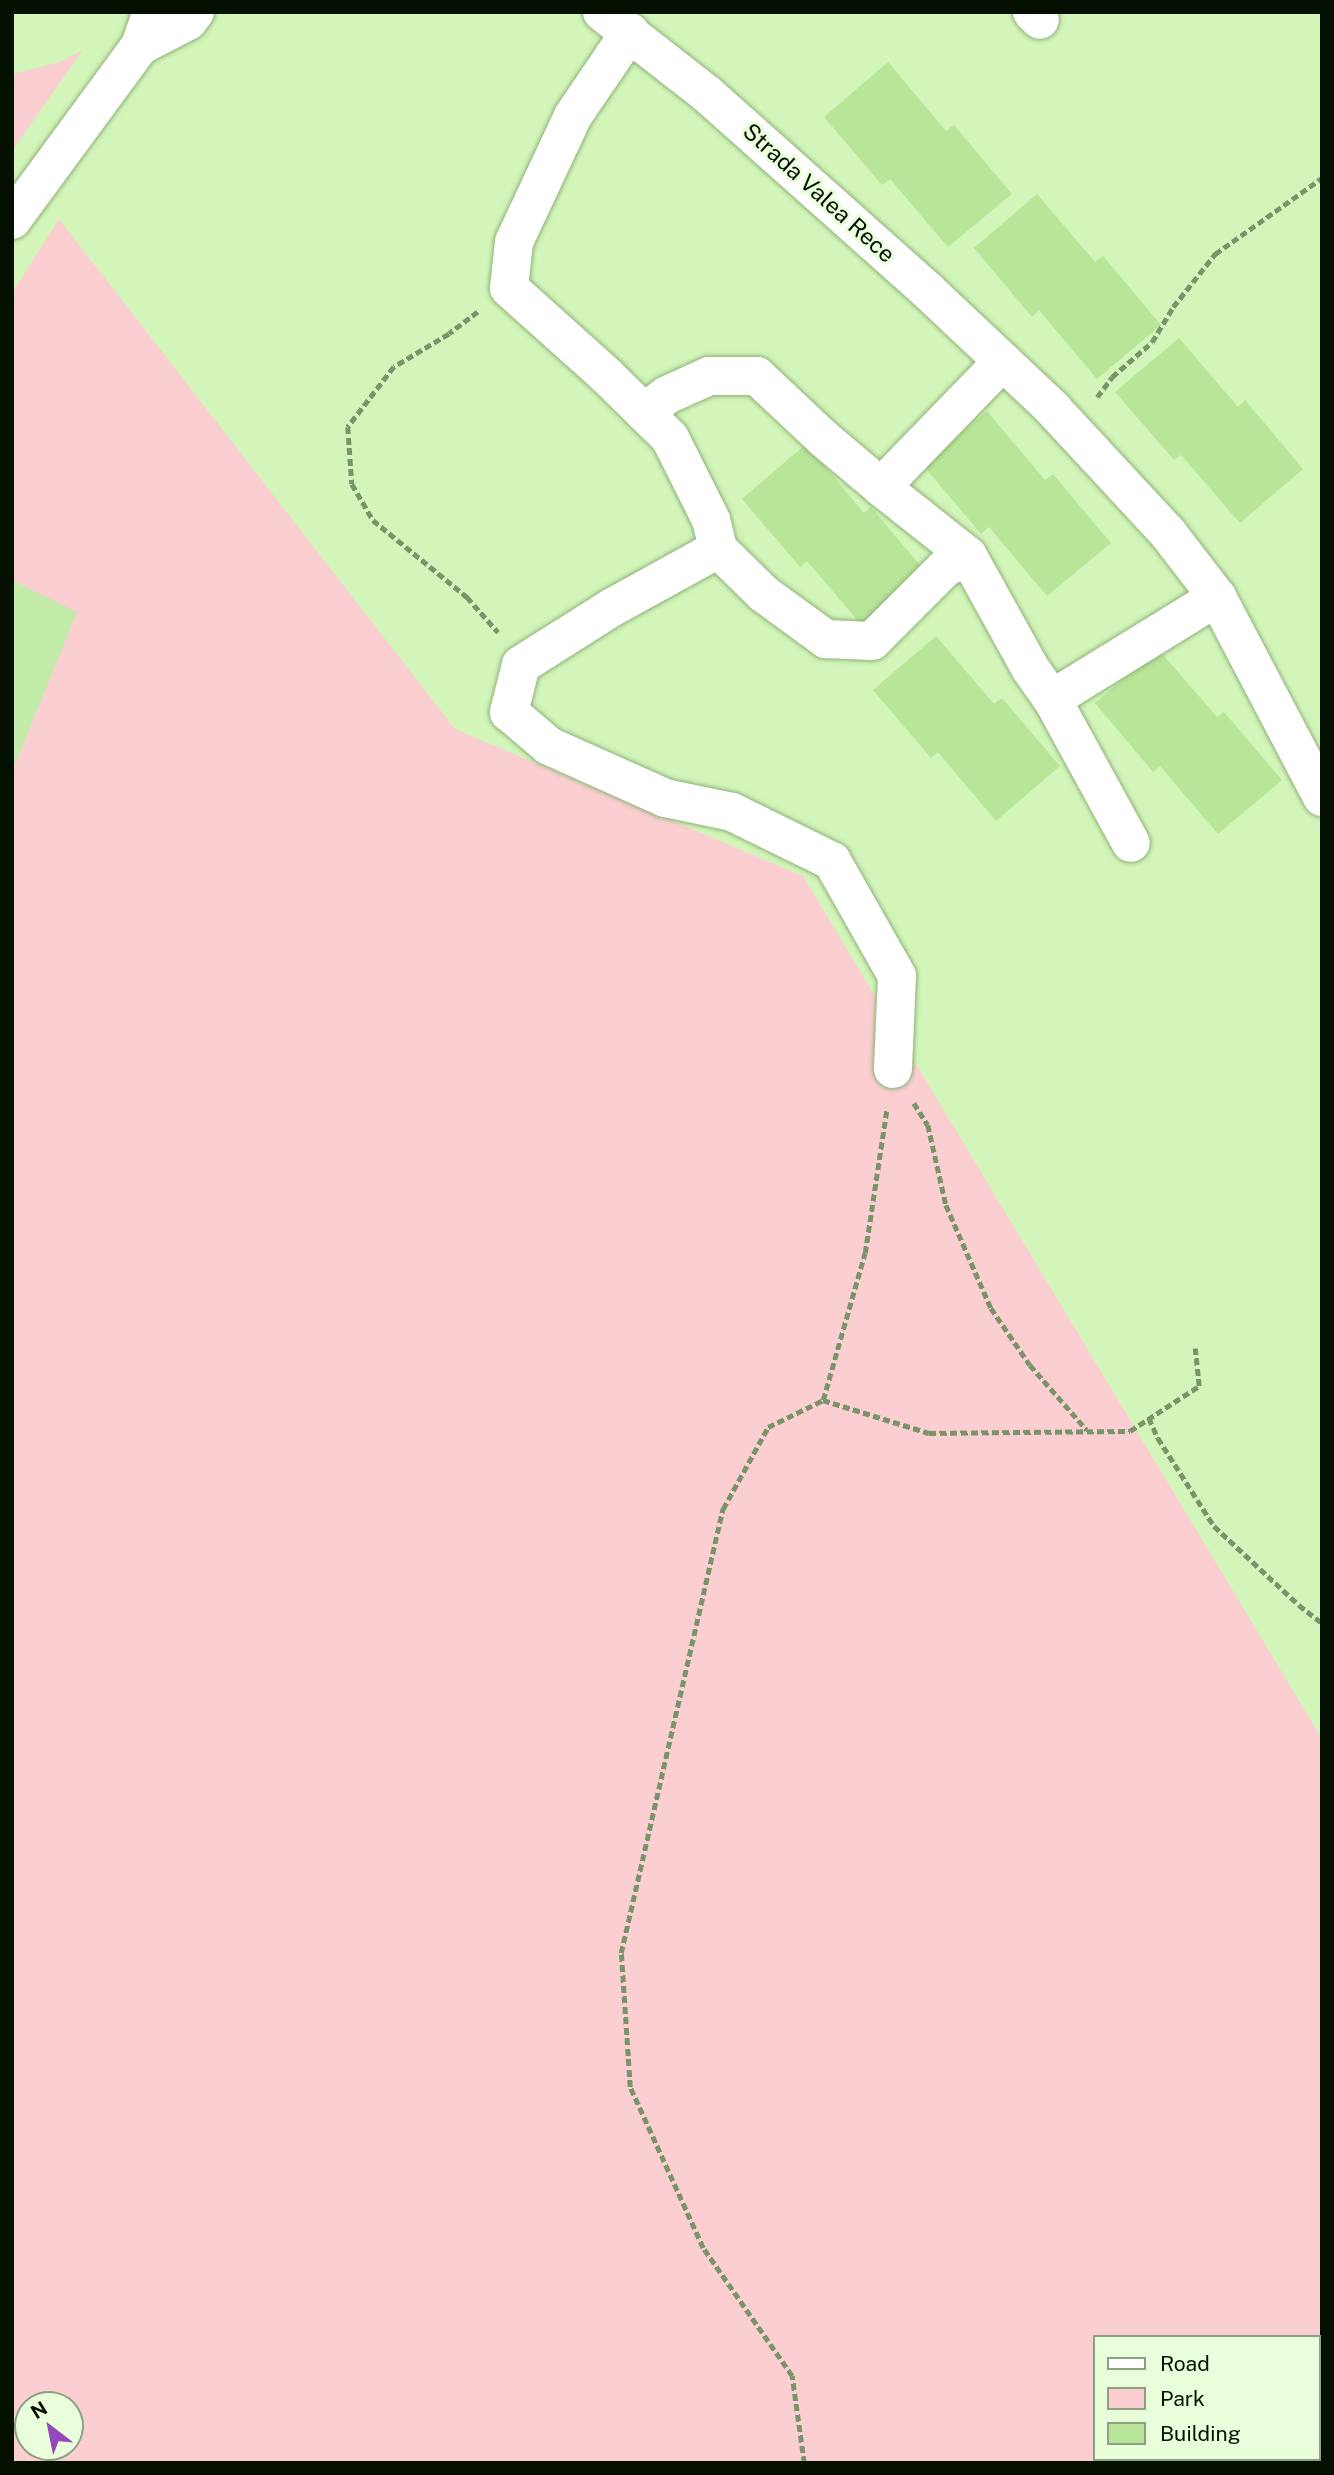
<!DOCTYPE html>
<html>
<head>
<meta charset="utf-8">
<style>
	body { margin:0 }
	#map { position:relative; width:1334px; height:2475px; overflow:hidden; background:#d2f6ba; font-family:"Public Sans",sans-serif }
	div>[style] { position:absolute }
	[style*='--x'] { left:calc(var(--x)*1px); top:calc(var(--y)*1px); width:calc(var(--w)*1px); rotate:calc(var(--a)*1deg) }
	.built>* { inset:0; background:#c3eba9 }
	.green>* { inset:0; background:#fbced1 }
	.building>* { inset:0; background:#b8e598 }
	.path>* { height:4.5px; margin-top:-2.25px; transform-origin:0; background:repeating-linear-gradient(90deg,#7a946a 0 7px,transparent 0 10.5px) }
	.roads { filter:drop-shadow(0 0 2px #90b179) drop-shadow(0 0 2px #90b179) }
	.street>* { height:38px; margin:-19px; padding:0 19px; transform-origin:19px; border-radius:19px; background:#fff }
	.secondary>* { height:38px; margin:-19px; padding:0 19px; transform-origin:19px; border-radius:19px; background:#fff }
	span { translate:-50% -50%; white-space:nowrap; text-align:center; line-height:1.15; -webkit-text-stroke:6px #e9fedb; paint-order:stroke }
	.street-label { font-size:23px; color:#051000 }
	.frame { position:absolute; inset:0; border:14px solid #051000; pointer-events:none }
	.legend { position:absolute; left:1093px; top:2335px; width:228px; height:126px; box-sizing:border-box; background:#e9fedb; border:2px solid #8e9f83; margin:0; padding:9px 12px; list-style:none; font-size:21px; color:#051000 }
	.legend li { display:flex; align-items:center; gap:14px; height:35px }
	.legend b { width:35px; border:2px solid #8e9f83 }
	.north { position:absolute; left:14px; top:2391px; width:70px; height:70px; box-sizing:border-box; background:#e9fedb; border:2px solid #8e9f83; border-radius:50%; rotate:328deg; font-size:19px; font-weight:700; line-height:28px; text-align:center; color:#051000 }
	.north::after { content:''; display:block; margin:auto; width:24px; height:32px; background:#9448b9; clip-path:polygon(50% 0,100% 100%,50% 72%,0 100%) }
</style>
</head>
<body>
<div id="map">
	<div class="built">
		<div style="clip-path:polygon(12px 580px,78px 612px,12px 772px)"></div>
	</div>
	<div class="green">
		<div style="clip-path:polygon(83px 50px,12px 151px,12px 74px,60px 62px)"></div>
		<div style="clip-path:polygon(evenodd,59px 219px,455px 729px,803px 876px,1322px 1739px,1322px 2463px,12px 2463px,12px 772px,77px 612px,12px 580px,12px 293px,59px 219px,1094px 2337px,1318px 2337px,1318px 2459px,1094px 2459px,1094px 2337px,59px 219px,28px 2405px,70px 2405px,70px 2447px,28px 2447px,28px 2405px)"></div>
	</div>
	<div class="building">
		<div style="clip-path:polygon(888px 62px,946px 131px,954px 125px,1012px 194px,948px 247px,890px 179px,882px 185px,824px 117px)"></div>
		<div style="clip-path:polygon(1037px 194px,1095px 262px,1103px 256px,1161px 325px,1097px 379px,1039px 310px,1032px 317px,974px 248px)"></div>
		<div style="clip-path:polygon(1179px 338px,1238px 407px,1245px 400px,1303px 469px,1240px 523px,1181px 455px,1174px 460px,1115px 392px)"></div>
		<div style="clip-path:polygon(987px 411px,1045px 480px,1053px 474px,1111px 543px,1047px 596px,989px 527px,981px 534px,923px 465px)"></div>
		<div style="clip-path:polygon(806px 444px,864px 513px,871px 507px,929px 576px,866px 630px,807px 561px,800px 567px,742px 499px)"></div>
		<div style="clip-path:polygon(936px 636px,994px 704px,1002px 698px,1060px 766px,996px 821px,938px 752px,931px 758px,873px 690px)"></div>
		<div style="clip-path:polygon(1158px 649px,1217px 717px,1224px 712px,1282px 780px,1218px 834px,1160px 766px,1153px 772px,1095px 703px)"></div>
	</div>
	<div class="path">
		<div style="--x:478;--y:312;--w:36;--a:143"></div>
		<div style="--x:449;--y:334;--w:64;--a:149"></div>
		<div style="--x:394;--y:367;--w:76;--a:127.5"></div>
		<div style="--x:348;--y:427;--w:57;--a:86"></div>
		<div style="--x:352;--y:484;--w:42;--a:59.7"></div>
		<div style="--x:373;--y:520;--w:122;--a:39.3"></div>
		<div style="--x:467;--y:597;--w:47;--a:48.5"></div>
		<div style="--x:1097;--y:397;--w:25;--a:-53"></div>
		<div style="--x:1112;--y:377;--w:53;--a:-41.2"></div>
		<div style="--x:1152;--y:342;--w:41;--a:-59"></div>
		<div style="--x:1173;--y:307;--w:68;--a:-51.6"></div>
		<div style="--x:1215;--y:254;--w:131;--a:-35.4"></div>
		<div style="--x:914;--y:1103;--w:26;--a:58"></div>
		<div style="--x:928;--y:1125;--w:82;--a:77.3"></div>
		<div style="--x:946;--y:1205;--w:112;--a:66.4"></div>
		<div style="--x:991;--y:1308;--w:69;--a:55.6"></div>
		<div style="--x:1030;--y:1365;--w:86;--a:48.8"></div>
		<div style="--x:823;--y:1400;--w:153;--a:-74.1"></div>
		<div style="--x:865;--y:1253;--w:147;--a:-81.4"></div>
		<div style="--x:1149;--y:1418;--w:22;--a:66"></div>
		<div style="--x:1158;--y:1438;--w:104;--a:57.5"></div>
		<div style="--x:1214;--y:1526;--w:116;--a:42.9"></div>
		<div style="--x:1299;--y:1605;--w:29;--a:38"></div>
		<div style="--x:804;--y:2463;--w:88;--a:-97.9"></div>
		<div style="--x:792;--y:2376;--w:156;--a:-124.8"></div>
		<div style="--x:703;--y:2248;--w:177;--a:-114.4"></div>
		<div style="--x:630;--y:2087;--w:134;--a:-93.8"></div>
		<div style="--x:621;--y:1953;--w:456;--a:-77.1"></div>
		<div style="--x:723;--y:1509;--w:94;--a:-61.2"></div>
		<div style="--x:768;--y:1427;--w:61;--a:-26.1"></div>
		<div style="--x:823;--y:1400;--w:111;--a:17.3"></div>
		<div style="--x:929;--y:1433;--w:201;--a:-0.6"></div>
		<div style="--x:1130;--y:1431;--w:82;--a:-33.1"></div>
		<div style="--x:1199;--y:1386;--w:38;--a:-96"></div>
	</div>
	<div class="roads">
		<div class="street">
			<div style="--x:602;--y:12;--w:133;--a:38"></div>
			<div style="--x:707;--y:94;--w:295;--a:41.7"></div>
			<div style="--x:927;--y:290;--w:172;--a:43.3"></div>
			<div style="--x:1052;--y:408;--w:169;--a:47.2"></div>
			<div style="--x:1167;--y:532;--w:82;--a:52.4"></div>
			<div style="--x:1217;--y:597;--w:226;--a:62.3"></div>
			<div style="--x:1032;--y:12;--w:11;--a:45"></div>
			<div style="--x:630;--y:32;--w:102;--a:124.2"></div>
			<div style="--x:573;--y:116;--w:139;--a:115.1"></div>
			<div style="--x:514;--y:242;--w:46;--a:96.2"></div>
			<div style="--x:509;--y:288;--w:132;--a:41.9"></div>
			<div style="--x:607;--y:376;--w:88;--a:44.5"></div>
			<div style="--x:670;--y:438;--w:92;--a:63.4"></div>
			<div style="--x:711;--y:520;--w:30;--a:76"></div>
			<div style="--x:718;--y:549;--w:64;--a:44.4"></div>
			<div style="--x:764;--y:594;--w:77;--a:36"></div>
			<div style="--x:826;--y:639;--w:46;--a:2.5"></div>
			<div style="--x:872;--y:641;--w:103;--a:-45"></div>
			<div style="--x:945;--y:568;--w:26;--a:-28"></div>
			<div style="--x:644;--y:412;--w:29;--a:-36"></div>
			<div style="--x:667;--y:395;--w:46;--a:-24.3"></div>
			<div style="--x:709;--y:376;--w:48;--a:0"></div>
			<div style="--x:757;--y:376;--w:92;--a:43.2"></div>
			<div style="--x:824;--y:439;--w:75;--a:40.1"></div>
			<div style="--x:881;--y:487;--w:175;--a:-45.9"></div>
			<div style="--x:881;--y:487;--w:111;--a:38.4"></div>
			<div style="--x:968;--y:556;--w:128;--a:61"></div>
			<div style="--x:1030;--y:668;--w:38;--a:55"></div>
			<div style="--x:1052;--y:699;--w:194;--a:-31.7"></div>
			<div style="--x:718;--y:549;--w:122;--a:151.1"></div>
			<div style="--x:611;--y:608;--w:107;--a:147.7"></div>
			<div style="--x:521;--y:665;--w:49;--a:104.3"></div>
			<div style="--x:509;--y:712;--w:52;--a:40.4"></div>
			<div style="--x:549;--y:746;--w:127;--a:24.1"></div>
			<div style="--x:665;--y:798;--w:68;--a:11.8"></div>
			<div style="--x:732;--y:812;--w:111;--a:26.1"></div>
			<div style="--x:832;--y:861;--w:132;--a:60.5"></div>
			<div style="--x:897;--y:976;--w:93;--a:92.5"></div>
			<div style="--x:1052;--y:699;--w:164;--a:61.3"></div>
		</div>
		<div class="secondary">
			<div style="--x:140;--y:46;--w:54;--a:-27.5"></div>
			<div style="--x:188;--y:21;--w:11;--a:-52"></div>
			<div style="--x:12;--y:220;--w:216;--a:-53.7"></div>
			<div style="--x:140;--y:46;--w:36;--a:-71"></div>
		</div>
	</div>
	<div class="street-label">
		<span style="left:819px;top:193px;rotate:42deg">Strada Valea Rece</span>
	</div>
	<div class="frame"></div>
	<ul class="legend">
	<li><b style="height:9px;background:#fff"></b>Road</li>
	<li><b style="height:19px;background:#fbced1"></b>Park</li>
	<li><b style="height:19px;background:#b8e598"></b>Building</li>
	</ul>
	<div class="north">N</div>
</div>
</body>
</html>
